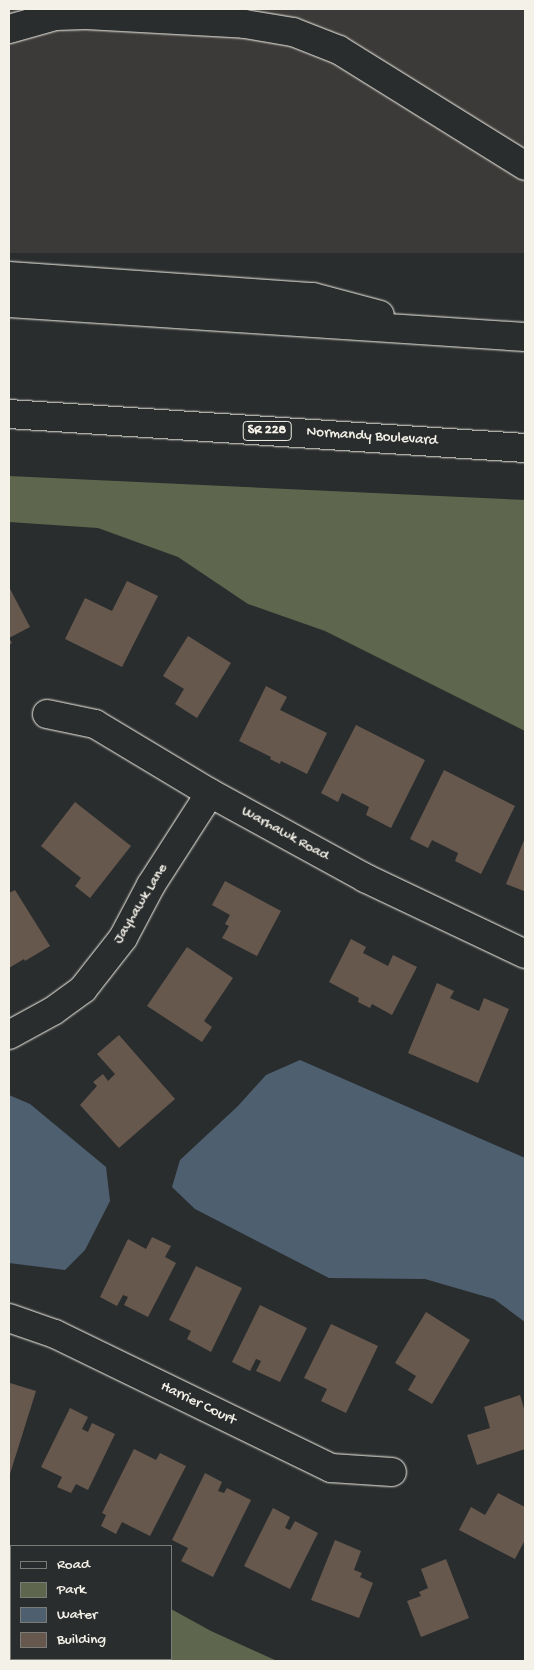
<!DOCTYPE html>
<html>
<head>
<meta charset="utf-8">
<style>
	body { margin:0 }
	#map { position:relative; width:534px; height:1670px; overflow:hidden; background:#2a2d2e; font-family:"Gochi Hand",sans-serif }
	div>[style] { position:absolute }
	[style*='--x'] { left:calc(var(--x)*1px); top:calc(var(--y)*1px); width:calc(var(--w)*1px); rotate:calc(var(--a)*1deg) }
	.built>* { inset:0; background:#3c3a38; transform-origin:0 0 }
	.green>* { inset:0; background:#5e674d }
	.water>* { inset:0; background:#4e6070 }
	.building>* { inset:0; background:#67584e }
	.roads { filter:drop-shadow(0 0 1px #f4f1e8) drop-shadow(0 0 1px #f4f1e8) }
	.minor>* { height:28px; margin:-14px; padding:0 14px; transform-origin:14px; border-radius:14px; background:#2a2d2e }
	.major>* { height:28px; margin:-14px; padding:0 14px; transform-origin:14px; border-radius:14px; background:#2a2d2e }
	span { translate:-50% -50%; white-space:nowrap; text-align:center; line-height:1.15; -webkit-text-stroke:4px #2a2d2e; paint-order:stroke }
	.shield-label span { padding:1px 4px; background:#2a2d2e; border:1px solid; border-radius:4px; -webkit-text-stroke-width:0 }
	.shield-label { font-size:14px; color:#f4f1e8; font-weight:700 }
	.street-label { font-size:15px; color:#f4f1e8 }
	.frame { position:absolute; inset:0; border:10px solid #f4f1e8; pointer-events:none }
	.legend { position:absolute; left:10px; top:1545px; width:162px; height:115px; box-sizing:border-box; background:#2a2d2e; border:1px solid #7b7b78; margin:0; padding:6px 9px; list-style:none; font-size:15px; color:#f4f1e8 }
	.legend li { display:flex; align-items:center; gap:10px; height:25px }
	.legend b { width:25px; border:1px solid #7b7b78 }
</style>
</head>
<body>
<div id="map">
	<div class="built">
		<div style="left:9px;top:9px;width:516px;height:244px"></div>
	</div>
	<div class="green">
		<div style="clip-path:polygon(9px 476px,525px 500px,525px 731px,325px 631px,248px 604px,178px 557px,98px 528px,9px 522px)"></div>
		<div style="clip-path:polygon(171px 1609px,211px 1631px,277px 1661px,13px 1661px,15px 1659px,171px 1659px)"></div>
	</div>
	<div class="water">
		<div style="clip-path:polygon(300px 1060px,525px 1158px,525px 1322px,494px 1299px,425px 1279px,329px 1278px,195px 1209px,172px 1187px,180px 1160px,238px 1106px,266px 1075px)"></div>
		<div style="clip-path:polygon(9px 1095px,30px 1104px,106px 1167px,110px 1201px,85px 1250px,65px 1270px,9px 1263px)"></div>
	</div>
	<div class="building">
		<div style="clip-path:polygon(127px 581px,158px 596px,122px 667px,65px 639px,85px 598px,112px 611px)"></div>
		<div style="clip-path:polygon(9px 587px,30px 627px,9px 638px,12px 643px,9px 645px)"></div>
		<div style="clip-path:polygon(188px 636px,231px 663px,197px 718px,175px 704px,184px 689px,163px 676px)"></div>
		<div style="clip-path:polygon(266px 686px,287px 697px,280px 710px,327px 733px,307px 774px,281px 761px,280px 764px,270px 759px,271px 757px,239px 741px)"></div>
		<div style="clip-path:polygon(356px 725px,425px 760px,391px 828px,366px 815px,369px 807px,342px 793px,338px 802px,321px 793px)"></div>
		<div style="clip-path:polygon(444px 770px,515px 806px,481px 874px,455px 861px,458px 853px,432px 840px,428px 848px,410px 839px)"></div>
		<div style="clip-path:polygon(75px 802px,131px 846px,90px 898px,75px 886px,81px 878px,41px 846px)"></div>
		<div style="clip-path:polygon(525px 838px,525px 888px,524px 891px,506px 884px)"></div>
		<div style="clip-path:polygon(225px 881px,281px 911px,257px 956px,222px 938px,229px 926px,225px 924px,230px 915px,212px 905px)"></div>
		<div style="clip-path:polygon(15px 890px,50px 946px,25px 961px,24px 959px,9px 968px,9px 893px)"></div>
		<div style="clip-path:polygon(351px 939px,366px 947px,363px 953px,388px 966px,393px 955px,417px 967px,392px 1015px,372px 1004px,370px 1008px,358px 1002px,359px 998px,329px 982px)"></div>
		<div style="clip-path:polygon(187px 947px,233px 978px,204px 1021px,212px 1027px,202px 1042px,147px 1006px)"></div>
		<div style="clip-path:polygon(437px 983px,454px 991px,450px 998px,479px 1011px,484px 998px,509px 1009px,478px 1083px,408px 1053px)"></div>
		<div style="clip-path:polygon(119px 1035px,175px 1099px,119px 1148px,80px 1105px,97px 1086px,93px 1082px,103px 1074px,108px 1081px,115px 1074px,97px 1054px)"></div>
		<div style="clip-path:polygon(152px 1237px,171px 1246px,165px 1257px,176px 1263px,148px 1317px,124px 1305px,128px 1297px,123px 1295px,117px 1306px,100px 1297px,128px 1239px,146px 1249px)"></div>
		<div style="clip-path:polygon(196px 1266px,242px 1288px,211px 1352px,187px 1339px,191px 1331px,169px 1320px)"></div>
		<div style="clip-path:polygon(260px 1305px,307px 1328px,280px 1382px,256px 1371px,261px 1361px,256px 1359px,250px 1371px,232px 1362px)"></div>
		<div style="clip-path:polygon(426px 1312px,470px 1340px,432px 1404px,408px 1390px,416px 1376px,395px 1363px)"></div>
		<div style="clip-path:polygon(331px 1324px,378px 1346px,346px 1413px,321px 1401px,327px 1389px,304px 1378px)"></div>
		<div style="clip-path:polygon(10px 1383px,36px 1391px,9px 1477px,9px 1389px)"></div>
		<div style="clip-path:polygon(520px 1395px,525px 1412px,525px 1449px,477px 1465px,467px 1435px,490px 1428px,484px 1407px)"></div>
		<div style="clip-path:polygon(70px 1408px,88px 1417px,82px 1429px,88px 1432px,92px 1423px,115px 1434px,88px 1490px,76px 1484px,71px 1493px,57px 1487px,62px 1477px,41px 1467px)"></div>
		<div style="clip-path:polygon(134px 1449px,156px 1460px,160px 1453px,186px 1466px,150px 1536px,122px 1522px,116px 1534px,101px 1526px,106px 1515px,102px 1513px)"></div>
		<div style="clip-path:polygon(205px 1473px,222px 1482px,218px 1491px,224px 1493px,227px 1488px,251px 1500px,213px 1577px,181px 1561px,188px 1548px,172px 1540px)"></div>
		<div style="clip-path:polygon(498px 1493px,525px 1507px,525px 1540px,515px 1559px,459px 1530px,471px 1507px,485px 1515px)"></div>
		<div style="clip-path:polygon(273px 1508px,290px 1517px,285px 1528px,290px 1530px,295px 1521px,318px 1533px,290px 1589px,244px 1566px)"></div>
		<div style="clip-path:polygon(335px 1540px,361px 1551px,354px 1570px,362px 1573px,360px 1577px,373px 1583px,359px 1618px,311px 1600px)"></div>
		<div style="clip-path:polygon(446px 1559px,469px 1618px,421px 1637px,407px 1601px,421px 1596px,419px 1592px,428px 1588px,421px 1569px)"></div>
	</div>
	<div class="roads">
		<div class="minor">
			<div style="--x:9;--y:29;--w:48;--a:-15.8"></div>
			<div style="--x:55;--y:16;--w:31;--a:-2"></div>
			<div style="--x:86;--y:15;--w:159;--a:3.2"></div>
			<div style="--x:245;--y:24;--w:49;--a:9.5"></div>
			<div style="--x:293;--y:32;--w:49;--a:21.4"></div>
			<div style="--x:339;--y:50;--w:219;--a:31.9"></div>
			<div style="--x:47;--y:714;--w:49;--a:11.8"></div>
			<div style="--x:95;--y:724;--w:134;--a:31"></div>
			<div style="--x:210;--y:793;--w:177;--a:28.7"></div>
			<div style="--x:365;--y:878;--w:177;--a:25.4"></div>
			<div style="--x:9;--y:1035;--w:50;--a:-28.6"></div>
			<div style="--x:53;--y:1011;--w:37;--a:-36"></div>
			<div style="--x:83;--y:989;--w:65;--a:-51.9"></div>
			<div style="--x:123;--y:938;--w:60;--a:-62.2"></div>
			<div style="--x:151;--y:885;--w:109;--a:-57.3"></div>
			<div style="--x:9;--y:1318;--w:49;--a:19.2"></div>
			<div style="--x:55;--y:1334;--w:307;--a:25.9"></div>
			<div style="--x:331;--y:1468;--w:61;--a:3.8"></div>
		</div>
		<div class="major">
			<div style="--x:9;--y:276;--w:305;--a:4"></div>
			<div style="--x:313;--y:297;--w:69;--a:15"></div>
			<div style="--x:9;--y:303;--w:517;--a:3.77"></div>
			<div style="--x:9;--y:414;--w:517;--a:3.77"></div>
		</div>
	</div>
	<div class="shield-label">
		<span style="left:267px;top:431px">SR 228</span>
	</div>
	<div class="street-label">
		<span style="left:372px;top:437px;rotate:4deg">Normandy Boulevard</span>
		<span style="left:285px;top:834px;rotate:29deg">Warhawk Road</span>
		<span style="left:141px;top:904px;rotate:-59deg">Jayhawk Lane</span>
		<span style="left:198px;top:1404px;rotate:26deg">Harrier Court</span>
	</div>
	<div class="frame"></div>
	<ul class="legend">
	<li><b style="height:6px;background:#2a2d2e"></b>Road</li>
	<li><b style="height:14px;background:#5e674d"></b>Park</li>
	<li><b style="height:14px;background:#4e6070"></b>Water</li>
	<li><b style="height:14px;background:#67584e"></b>Building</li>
	</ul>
</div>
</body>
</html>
